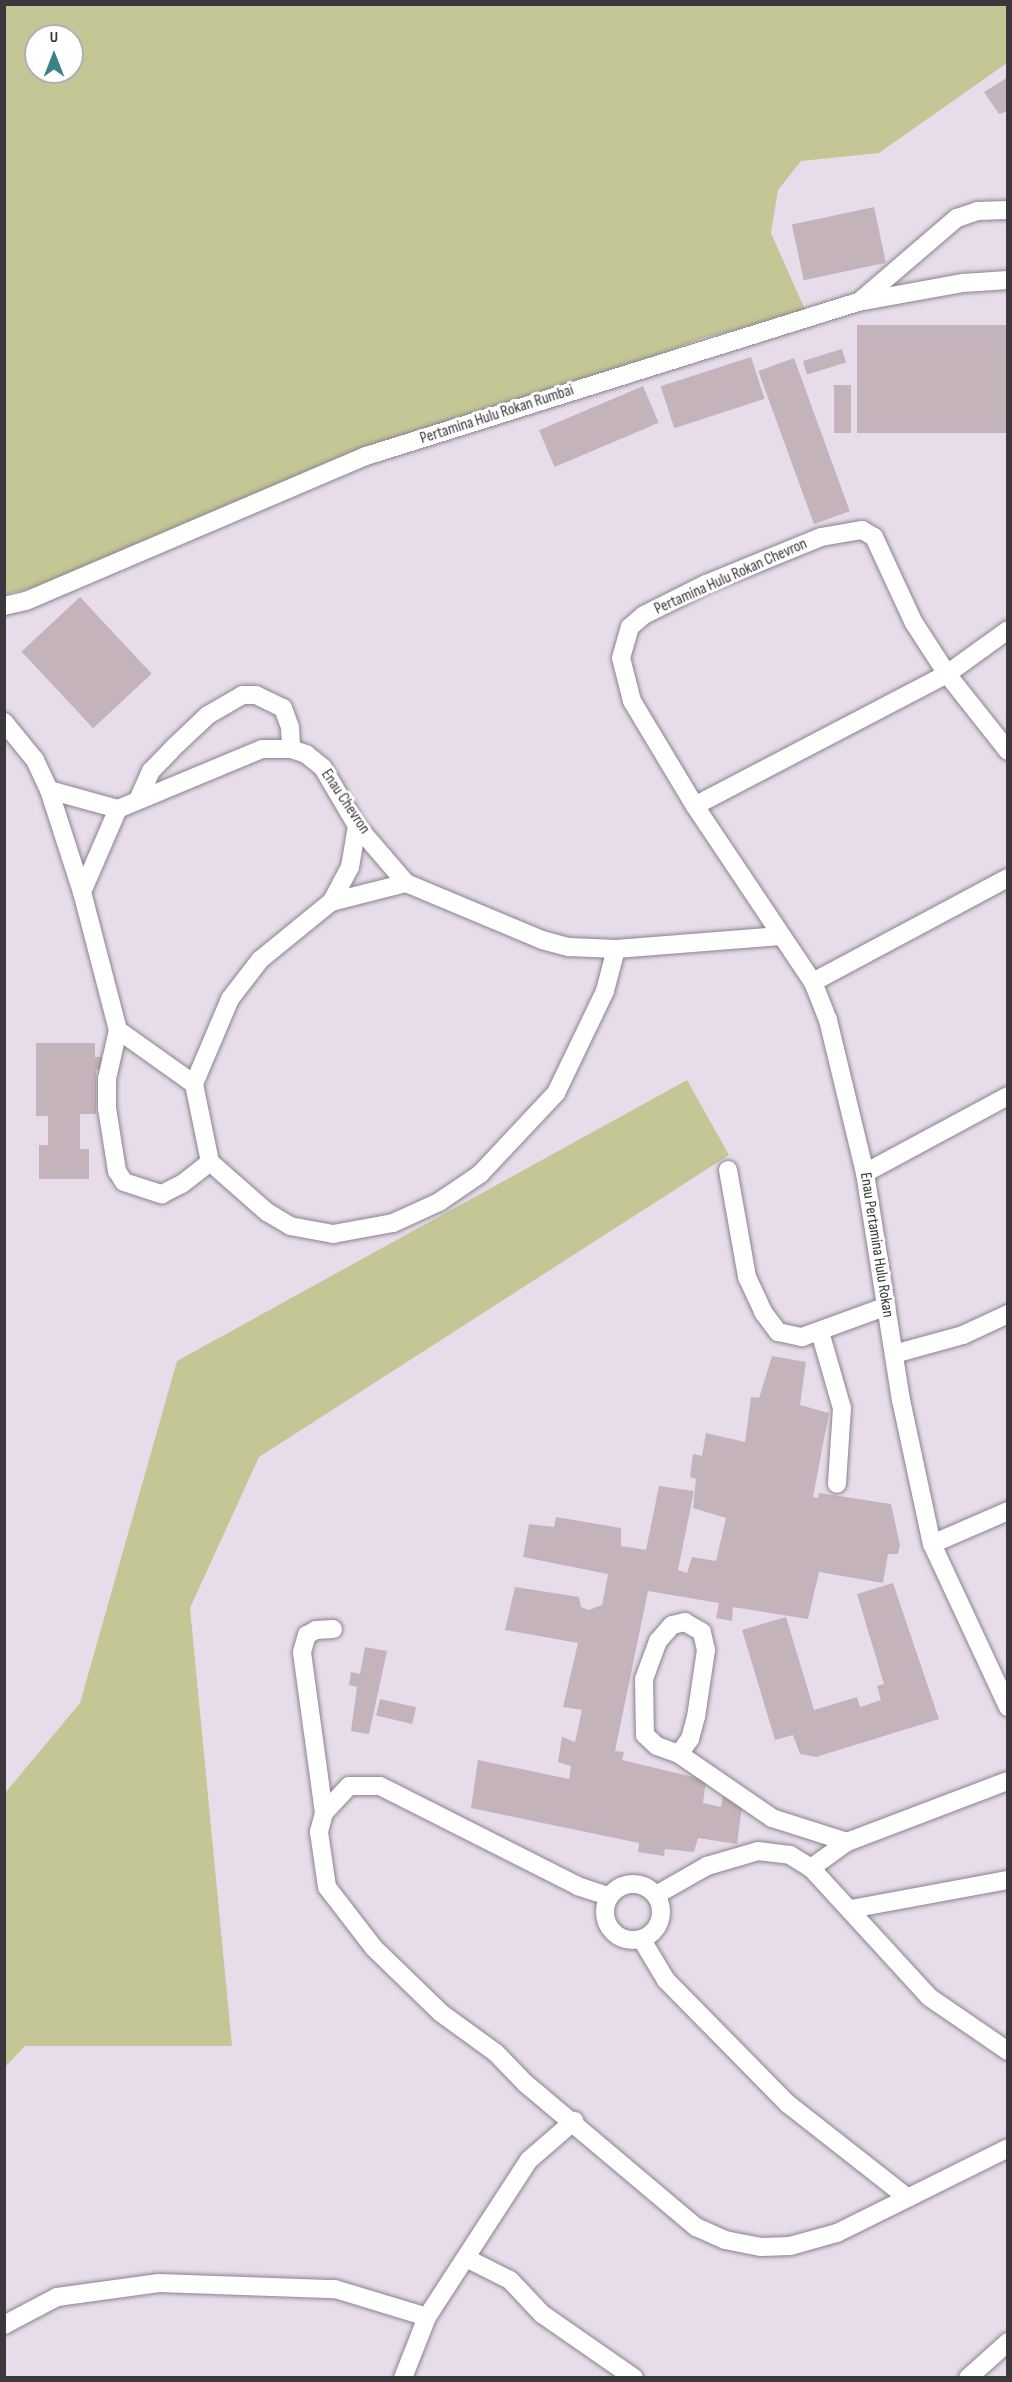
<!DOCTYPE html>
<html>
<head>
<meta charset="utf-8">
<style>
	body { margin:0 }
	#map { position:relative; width:1012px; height:2382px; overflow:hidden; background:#e7ddea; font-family:"Sofia Sans Condensed",sans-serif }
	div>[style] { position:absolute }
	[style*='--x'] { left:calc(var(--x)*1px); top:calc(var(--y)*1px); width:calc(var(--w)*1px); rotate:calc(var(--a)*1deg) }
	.green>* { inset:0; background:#c4c695 }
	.building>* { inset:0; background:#c4b3ba; transform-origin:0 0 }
	.roads { filter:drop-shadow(0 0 2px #8c828f) drop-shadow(0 0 2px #8c828f) }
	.minor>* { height:18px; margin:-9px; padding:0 9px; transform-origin:9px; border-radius:9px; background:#fff }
	.minor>.ring { margin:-9px; padding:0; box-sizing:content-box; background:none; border:18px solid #fff; border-radius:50% }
	span { translate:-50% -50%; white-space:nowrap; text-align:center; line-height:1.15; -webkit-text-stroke:6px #fff; paint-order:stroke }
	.street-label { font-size:16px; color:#3b373d }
	.frame { position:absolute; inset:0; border:6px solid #3b373d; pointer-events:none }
	.north { position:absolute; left:24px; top:24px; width:60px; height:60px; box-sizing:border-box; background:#fff; border:2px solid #b1afb1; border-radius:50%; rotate:0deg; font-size:16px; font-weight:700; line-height:24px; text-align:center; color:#3b373d }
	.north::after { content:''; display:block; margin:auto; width:21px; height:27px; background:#398285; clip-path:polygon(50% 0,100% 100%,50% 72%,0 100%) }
</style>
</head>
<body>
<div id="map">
	<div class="green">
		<div style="clip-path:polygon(evenodd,4px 5px,1007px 5px,1007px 63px,879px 153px,801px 161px,778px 190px,771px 233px,806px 312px,703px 338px,32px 588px,5px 594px,4px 5px,36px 36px,72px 36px,72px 72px,36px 72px,36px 36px)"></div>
		<div style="clip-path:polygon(687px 1080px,729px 1155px,259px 1457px,190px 1608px,232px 2046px,25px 2046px,5px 2067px,5px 1793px,80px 1703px,177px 1361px)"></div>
	</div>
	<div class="building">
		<div style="clip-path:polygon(1008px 77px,1008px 111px,999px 114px,984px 92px)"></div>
		<div style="left:874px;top:207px;width:57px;height:84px;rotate:78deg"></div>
		<div style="left:857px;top:325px;width:151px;height:108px"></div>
		<div style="left:842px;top:349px;width:14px;height:41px;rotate:73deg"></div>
		<div style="left:751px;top:357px;width:44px;height:95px;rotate:72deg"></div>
		<div style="left:794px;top:358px;width:163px;height:38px;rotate:70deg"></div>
		<div style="left:834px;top:385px;width:17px;height:48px"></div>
		<div style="left:643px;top:386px;width:40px;height:113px;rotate:67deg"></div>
		<div style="left:80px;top:597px;width:105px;height:80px;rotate:47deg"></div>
		<div style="clip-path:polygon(36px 1043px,95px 1043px,95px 1057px,102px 1057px,102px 1068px,96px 1070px,96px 1114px,80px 1114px,80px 1149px,89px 1149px,89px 1179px,39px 1179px,39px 1145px,48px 1145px,48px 1116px,36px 1116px)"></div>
		<div style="clip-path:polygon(772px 1356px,806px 1362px,800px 1405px,829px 1413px,813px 1497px,818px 1498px,819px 1493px,891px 1504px,900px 1545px,898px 1554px,888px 1554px,883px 1583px,819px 1572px,808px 1619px,733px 1607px,732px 1621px,716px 1618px,719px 1603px,648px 1591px,615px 1751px,624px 1752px,622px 1760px,706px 1780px,703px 1803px,721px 1807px,723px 1795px,743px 1800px,737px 1844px,698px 1838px,694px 1852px,665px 1849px,664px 1856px,638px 1852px,639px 1843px,471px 1808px,478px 1760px,569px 1779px,571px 1766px,558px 1762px,562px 1737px,575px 1742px,582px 1710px,563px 1707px,578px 1643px,505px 1630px,515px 1587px,579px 1597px,581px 1607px,589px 1610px,602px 1605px,608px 1574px,523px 1557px,529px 1524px,554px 1527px,556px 1517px,621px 1528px,621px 1546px,646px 1550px,659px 1486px,694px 1491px,678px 1570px,687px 1573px,692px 1557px,716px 1561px,726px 1518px,693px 1508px,696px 1479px,690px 1477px,693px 1454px,702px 1456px,706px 1433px,745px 1442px,751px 1397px,759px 1398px)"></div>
		<div style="clip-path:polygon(893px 1583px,939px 1719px,816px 1757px,800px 1754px,793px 1735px,775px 1740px,742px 1630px,786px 1617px,814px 1710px,857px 1697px,860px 1707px,881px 1700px,877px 1686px,884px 1684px,857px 1594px)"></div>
		<div style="clip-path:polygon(365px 1647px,387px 1651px,369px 1734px,351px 1731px,357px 1687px,349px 1685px,351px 1672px,360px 1674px)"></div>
		<div style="left:380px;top:1699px;width:37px;height:17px;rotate:13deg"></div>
	</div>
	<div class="roads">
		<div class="minor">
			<div style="--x:860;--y:301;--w:128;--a:-40.6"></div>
			<div style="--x:957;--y:218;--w:21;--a:-19"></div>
			<div style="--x:977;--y:211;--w:31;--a:-2"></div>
			<div style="--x:4;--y:606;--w:23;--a:-13"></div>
			<div style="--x:26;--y:601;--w:370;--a:-23.1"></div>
			<div style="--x:366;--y:456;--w:516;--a:-17.38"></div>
			<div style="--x:858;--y:302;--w:107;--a:-10.3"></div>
			<div style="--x:963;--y:283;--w:45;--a:-3.8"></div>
			<div style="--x:1008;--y:630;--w:75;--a:144.2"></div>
			<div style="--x:947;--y:674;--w:284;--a:152.4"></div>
			<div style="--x:695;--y:806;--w:122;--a:-121"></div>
			<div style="--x:632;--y:701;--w:44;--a:-104.3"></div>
			<div style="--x:621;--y:658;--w:32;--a:-74"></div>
			<div style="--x:630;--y:627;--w:18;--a:-41"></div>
			<div style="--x:644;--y:615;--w:69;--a:-26.6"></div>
			<div style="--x:706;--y:584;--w:124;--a:-22.2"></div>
			<div style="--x:821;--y:537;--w:42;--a:-9.7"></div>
			<div style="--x:862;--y:530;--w:14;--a:30"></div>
			<div style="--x:874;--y:537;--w:95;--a:65.1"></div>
			<div style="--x:914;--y:623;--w:61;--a:57.1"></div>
			<div style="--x:947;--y:674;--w:98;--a:51.6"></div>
			<div style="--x:4;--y:722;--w:49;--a:50.8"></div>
			<div style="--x:35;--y:760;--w:33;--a:65"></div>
			<div style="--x:49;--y:790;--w:72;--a:15.4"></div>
			<div style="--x:118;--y:809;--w:156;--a:-22.6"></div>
			<div style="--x:262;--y:749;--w:29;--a:0"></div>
			<div style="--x:291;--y:749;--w:16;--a:18"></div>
			<div style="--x:306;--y:754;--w:22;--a:39"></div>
			<div style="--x:323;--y:768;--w:67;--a:59.6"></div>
			<div style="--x:357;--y:826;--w:75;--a:49.3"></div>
			<div style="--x:406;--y:883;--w:147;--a:22.7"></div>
			<div style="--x:542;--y:940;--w:28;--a:15"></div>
			<div style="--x:569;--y:947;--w:47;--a:2.4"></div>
			<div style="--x:616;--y:949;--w:165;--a:-4.5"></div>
			<div style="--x:49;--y:790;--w:107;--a:72.1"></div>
			<div style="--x:82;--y:892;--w:143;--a:75.4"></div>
			<div style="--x:118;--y:1030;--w:50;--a:102.7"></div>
			<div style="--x:107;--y:1079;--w:29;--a:90"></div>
			<div style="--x:107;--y:1108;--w:64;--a:81"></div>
			<div style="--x:117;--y:1171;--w:13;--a:58"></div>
			<div style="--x:124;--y:1182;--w:40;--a:18"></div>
			<div style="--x:162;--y:1194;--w:22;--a:-27"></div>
			<div style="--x:182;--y:1184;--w:36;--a:-38"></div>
			<div style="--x:138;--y:800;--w:32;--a:-66"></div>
			<div style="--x:151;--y:771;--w:30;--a:-46"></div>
			<div style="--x:172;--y:749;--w:50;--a:-43.4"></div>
			<div style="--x:208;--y:715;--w:39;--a:-30"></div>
			<div style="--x:242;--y:695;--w:14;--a:0"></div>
			<div style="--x:256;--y:695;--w:30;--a:26"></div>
			<div style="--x:283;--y:708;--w:20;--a:70"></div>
			<div style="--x:290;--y:727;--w:22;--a:87"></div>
			<div style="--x:695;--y:806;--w:212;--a:56.2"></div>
			<div style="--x:813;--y:982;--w:41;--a:68.5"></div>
			<div style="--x:828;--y:1020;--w:157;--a:76.4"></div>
			<div style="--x:865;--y:1173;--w:230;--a:81"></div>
			<div style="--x:901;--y:1400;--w:147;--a:77.9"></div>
			<div style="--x:932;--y:1544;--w:180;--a:65"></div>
			<div style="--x:357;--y:826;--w:42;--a:99.7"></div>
			<div style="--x:350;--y:867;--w:40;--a:118"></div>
			<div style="--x:331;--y:902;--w:92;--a:140.8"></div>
			<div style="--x:260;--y:960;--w:49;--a:127.6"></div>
			<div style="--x:230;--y:999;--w:92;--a:113"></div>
			<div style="--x:194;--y:1084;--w:80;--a:78.4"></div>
			<div style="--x:210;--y:1162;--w:76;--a:41.3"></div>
			<div style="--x:267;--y:1212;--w:27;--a:31"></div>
			<div style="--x:290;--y:1226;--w:44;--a:10.5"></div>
			<div style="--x:333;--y:1234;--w:61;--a:-10.4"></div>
			<div style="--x:393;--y:1223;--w:51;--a:-24.5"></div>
			<div style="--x:439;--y:1202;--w:50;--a:-34.3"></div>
			<div style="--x:480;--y:1174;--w:111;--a:-46.8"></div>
			<div style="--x:556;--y:1093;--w:113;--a:-64.3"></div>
			<div style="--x:605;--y:991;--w:43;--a:-75.3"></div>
			<div style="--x:82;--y:892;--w:90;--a:-66.6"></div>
			<div style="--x:331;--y:902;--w:77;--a:-14.2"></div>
			<div style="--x:813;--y:982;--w:221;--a:-28.1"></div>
			<div style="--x:118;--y:1030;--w:93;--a:35.4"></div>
			<div style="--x:728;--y:1170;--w:109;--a:79.9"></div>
			<div style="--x:747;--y:1277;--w:38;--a:65"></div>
			<div style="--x:763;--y:1312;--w:25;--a:53"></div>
			<div style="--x:778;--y:1332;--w:25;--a:12"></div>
			<div style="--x:802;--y:1337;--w:90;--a:-20"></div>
			<div style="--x:865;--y:1173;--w:162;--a:-28.3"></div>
			<div style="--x:820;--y:1332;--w:79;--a:73.9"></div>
			<div style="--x:842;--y:1408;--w:76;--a:93.8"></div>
			<div style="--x:894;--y:1354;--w:72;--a:-15.4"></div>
			<div style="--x:963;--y:1335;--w:50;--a:-25"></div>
			<div style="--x:932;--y:1544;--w:83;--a:-23.5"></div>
			<div style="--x:679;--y:1754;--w:19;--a:-54"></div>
			<div style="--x:690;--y:1739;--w:23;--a:-75"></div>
			<div style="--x:696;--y:1717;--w:68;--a:-81.5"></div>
			<div style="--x:706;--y:1650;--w:18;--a:-103"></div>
			<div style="--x:702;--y:1632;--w:20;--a:-150"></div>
			<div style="--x:685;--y:1622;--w:13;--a:167"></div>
			<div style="--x:672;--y:1625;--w:21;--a:131"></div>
			<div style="--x:658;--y:1641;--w:40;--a:110.2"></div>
			<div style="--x:644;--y:1679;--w:56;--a:89"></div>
			<div style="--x:645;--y:1735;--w:16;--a:43"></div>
			<div style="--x:657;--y:1746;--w:23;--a:20"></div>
			<div style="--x:679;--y:1754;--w:113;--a:34.5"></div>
			<div style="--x:772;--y:1818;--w:79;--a:17.7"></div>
			<div style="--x:324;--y:1813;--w:162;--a:-97.8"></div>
			<div style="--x:302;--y:1652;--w:18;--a:-74"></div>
			<div style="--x:307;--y:1635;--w:10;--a:-29"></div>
			<div style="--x:316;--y:1630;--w:17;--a:-3"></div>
			<div style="--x:811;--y:1868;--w:44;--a:-35.8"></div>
			<div style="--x:847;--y:1842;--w:172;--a:-20.8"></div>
			<div class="ring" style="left:605px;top:1884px;width:38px;height:38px"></div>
			<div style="--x:656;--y:1895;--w:59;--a:-29.6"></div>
			<div style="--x:707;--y:1866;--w:53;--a:-16.4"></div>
			<div style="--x:758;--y:1851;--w:32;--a:7"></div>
			<div style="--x:790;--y:1855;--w:25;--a:32"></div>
			<div style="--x:811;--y:1868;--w:175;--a:47.5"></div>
			<div style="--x:929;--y:1997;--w:96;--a:34.4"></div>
			<div style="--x:608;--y:1896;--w:32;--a:-162"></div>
			<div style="--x:578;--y:1886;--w:222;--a:-153.2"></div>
			<div style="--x:380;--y:1786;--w:31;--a:180"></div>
			<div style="--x:349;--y:1786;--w:37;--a:133"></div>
			<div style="--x:324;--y:1813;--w:20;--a:105"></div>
			<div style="--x:319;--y:1832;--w:56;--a:81.7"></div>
			<div style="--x:327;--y:1887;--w:77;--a:52.4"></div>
			<div style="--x:374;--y:1948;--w:93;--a:44.1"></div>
			<div style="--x:441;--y:2013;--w:68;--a:36"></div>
			<div style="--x:496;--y:2053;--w:42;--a:46"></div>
			<div style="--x:525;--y:2083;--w:224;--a:40.1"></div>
			<div style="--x:696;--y:2227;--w:32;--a:24"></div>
			<div style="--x:725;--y:2240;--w:37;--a:11"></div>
			<div style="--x:761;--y:2247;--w:29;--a:-2"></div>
			<div style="--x:790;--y:2246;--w:49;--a:-15.5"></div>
			<div style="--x:837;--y:2233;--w:191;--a:-26.4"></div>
			<div style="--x:851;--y:1909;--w:160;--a:-10.5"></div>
			<div style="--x:642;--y:1940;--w:47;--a:59"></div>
			<div style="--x:666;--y:1980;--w:174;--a:45.5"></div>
			<div style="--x:788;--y:2104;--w:152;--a:38.1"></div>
			<div style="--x:466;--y:2258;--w:49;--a:26.6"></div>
			<div style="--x:510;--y:2280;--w:47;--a:46.7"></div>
			<div style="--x:542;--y:2314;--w:112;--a:34.8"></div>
			<div style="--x:4;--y:2325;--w:60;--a:-27.8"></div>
			<div style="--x:57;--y:2297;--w:103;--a:-7.8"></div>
			<div style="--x:159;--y:2283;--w:176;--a:2"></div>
			<div style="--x:335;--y:2289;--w:96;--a:16.9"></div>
			<div style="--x:403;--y:2378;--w:66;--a:-68.5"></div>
			<div style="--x:427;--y:2317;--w:187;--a:-57"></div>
			<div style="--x:529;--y:2160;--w:60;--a:-40.9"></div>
			<div style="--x:968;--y:2378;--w:54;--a:-42"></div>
		</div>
	</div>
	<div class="street-label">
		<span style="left:497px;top:415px;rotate:-18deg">Pertamina Hulu Rokan Rumbai</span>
		<span style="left:731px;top:577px;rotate:-24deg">Pertamina Hulu Rokan Chevron</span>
		<span style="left:345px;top:802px;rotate:56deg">Enau Chevron</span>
		<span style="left:876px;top:1245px;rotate:81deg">Enau Pertamina Hulu Rokan</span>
	</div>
	<div class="frame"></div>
	<div class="north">U</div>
</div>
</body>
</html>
